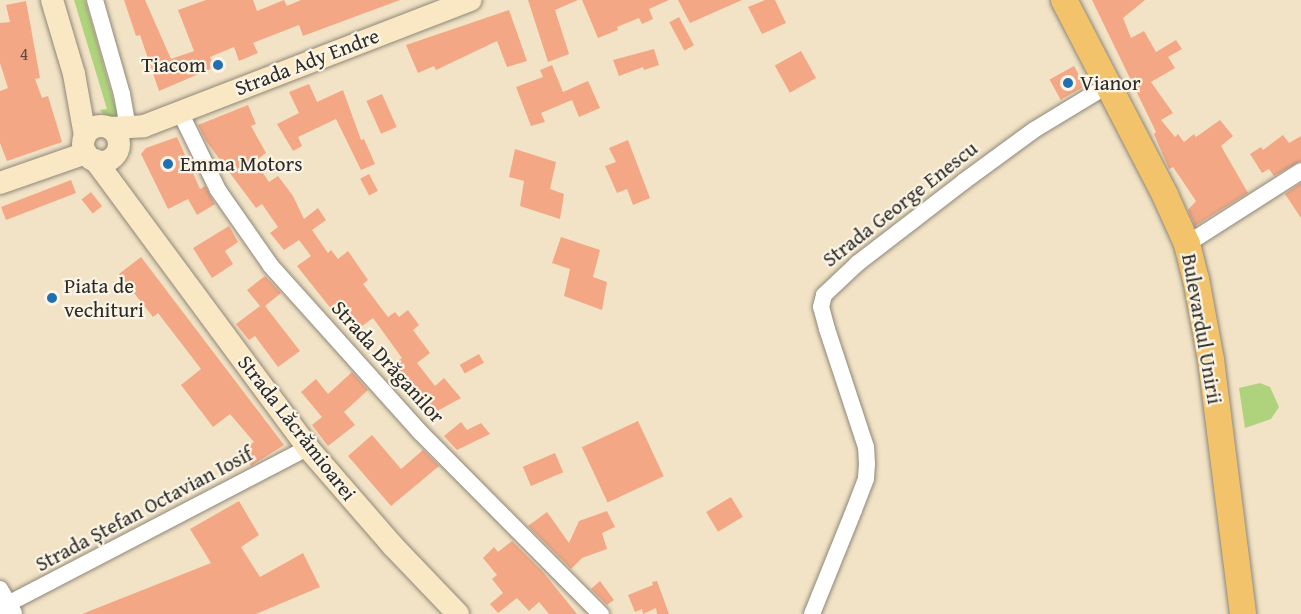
<!DOCTYPE html>
<html>
<head>
<meta charset="utf-8">
<style>
	body { margin:0 }
	#map { position:relative; width:1301px; height:614px; overflow:hidden; background:#f2e3c6; font-family:"Gentium Book Plus",serif }
	div>[style] { position:absolute }
	[style*='--x'] { left:calc(var(--x)*1px); top:calc(var(--y)*1px); width:calc(var(--w)*1px); rotate:calc(var(--a)*1deg) }
	.green>* { inset:0; background:#afd37c }
	.building>* { inset:0; background:#f4a785; transform-origin:0 0 }
	.roads { filter:drop-shadow(0 0 2px #8e8778) drop-shadow(0 0 2px #8e8778) }
	.minor>* { height:16px; margin:-8px; padding:0 8px; transform-origin:8px; border-radius:8px; background:#fff }
	.secondary>* { height:22px; margin:-11px; padding:0 11px; transform-origin:11px; border-radius:11px; background:#fae7c3 }
	.secondary>.ring { margin:-11px; padding:0; box-sizing:content-box; background:none; border:22px solid #fae7c3; border-radius:50% }
	.primary>* { height:26px; margin:-13px; padding:0 13px; transform-origin:13px; border-radius:13px; background:#f2c36a }
	.dots>* { width:16px; height:16px; translate:-50% -50%; box-sizing:border-box; border:3px solid #fcf5e5; border-radius:50% }
	span { translate:-50% -50%; white-space:nowrap; text-align:center; line-height:1.15; -webkit-text-stroke:4.5px #fcf5e5; paint-order:stroke }
	.number-label { font-size:18px; color:#5d4a42 }
	.number-label span { -webkit-text-stroke-width:0 }
	.street-label { font-size:21px; color:#2b2b2b }
	.poi-label { font-size:21px; color:#2b2b2b }
	.right { translate:-100% -50%; text-align:right }
	.left { translate:0 -50%; text-align:left }
</style>
</head>
<body>
<div id="map">
	<div class="green">
		<div style="clip-path:polygon(74px 0,85px 0,115px 106px,120px 105px,121px 114px,116px 117px,107px 118px,100px 110px,107px 109px)"></div>
		<div style="clip-path:polygon(1260px 383px,1270px 387px,1279px 407px,1271px 419px,1245px 428px,1239px 388px)"></div>
	</div>
	<div class="building">
		<div style="clip-path:polygon(124px 0,145px 0,171px 59px,194px 51px,178px 10px,206px 0,253px 0,257px 11px,284px 0,287px 6px,301px 0,400px 0,303px 36px,299px 25px,253px 43px,258px 53px,239px 61px,234px 47px,210px 57px,215px 67px,159px 91px,140px 35px,136px 36px)"></div>
		<div style="clip-path:polygon(528px 0,578px 0,555px 10px,569px 54px,548px 62px)"></div>
		<div style="clip-path:polygon(582px 0,669px 0,649px 9px,653px 19px,642px 24px,639px 18px,617px 27px,618px 30px,598px 38px)"></div>
		<div style="clip-path:polygon(678px 0,742px 0,690px 23px)"></div>
		<div style="clip-path:polygon(765px 0,775px 0,786px 23px,762px 34px,748px 7px)"></div>
		<div style="clip-path:polygon(1092px 0,1145px 0,1123px 18px,1131px 38px,1144px 31px,1156px 52px,1176px 40px,1182px 49px,1168px 57px,1175px 68px,1151px 82px,1173px 113px,1161px 120px,1175px 137px,1178px 134px,1184px 142px,1194px 134px,1196px 137px,1220px 120px,1233px 136px,1221px 146px,1248px 193px,1195px 226px,1188px 210px,1196px 201px,1173px 167px,1169px 169px,1154px 134px,1156px 132px)"></div>
		<div style="clip-path:polygon(26px 1px,40px 78px,35px 79px,42px 98px,48px 96px,62px 142px,7px 161px,0 143px,0 91px,8px 88px,0 63px,0 23px,10px 22px,6px 5px)"></div>
		<div style="clip-path:polygon(509px 10px,527px 61px,507px 67px,497px 41px,436px 70px,434px 66px,418px 73px,406px 45px)"></div>
		<div style="left:679px;top:17px;width:32px;height:11px;rotate:62deg"></div>
		<div style="clip-path:polygon(654px 49px,659px 65px,644px 70px,643px 67px,619px 76px,613px 60px)"></div>
		<div style="left:801px;top:51px;width:31px;height:30px;rotate:61deg"></div>
		<div style="clip-path:polygon(552px 65px,563px 92px,588px 81px,600px 108px,579px 117px,572px 100px,541px 113px,545px 122px,531px 126px,516px 87px,543px 77px,540px 70px)"></div>
		<div style="left:1074px;top:66px;width:23px;height:28px;rotate:61deg"></div>
		<div style="clip-path:polygon(309px 84px,317px 102px,343px 90px,361px 140px,364px 139px,375px 164px,361px 170px,336px 119px,298px 137px,302px 146px,293px 151px,277px 124px,299px 113px,289px 92px)"></div>
		<div style="left:382px;top:94px;width:36px;height:17px;rotate:66deg"></div>
		<div style="clip-path:polygon(248px 105px,256px 124px,251px 126px,266px 153px,255px 161px,269px 182px,278px 176px,293px 196px,304px 219px,318px 208px,326px 220px,312px 230px,328px 253px,331px 250px,338px 259px,348px 251px,368px 280px,363px 284px,388px 317px,395px 312px,399px 317px,408px 310px,419px 325px,413px 330px,430px 353px,417px 363px,435px 386px,444px 378px,461px 398px,428px 416px,387px 369px,402px 358px,373px 318px,358px 329px,340px 304px,332px 310px,297px 266px,311px 256px,299px 240px,284px 250px,270px 233px,278px 227px,262px 204px,256px 208px,206px 141px,198px 125px)"></div>
		<div style="clip-path:polygon(1283px 135px,1289px 143px,1301px 136px,1301px 161px,1274px 176px,1269px 169px,1262px 173px,1250px 154px,1261px 147px,1263px 150px)"></div>
		<div style="clip-path:polygon(177px 137px,200px 189px,205px 186px,215px 204px,197px 215px,188px 199px,168px 209px,141px 154px,146px 148px)"></div>
		<div style="clip-path:polygon(628px 140px,650px 198px,633px 205px,627px 189px,617px 193px,605px 166px,616px 162px,609px 148px)"></div>
		<div style="clip-path:polygon(515px 149px,556px 162px,550px 189px,564px 194px,560px 219px,520px 206px,524px 181px,509px 177px)"></div>
		<div style="left:369px;top:174px;width:19px;height:10px;rotate:62deg"></div>
		<div style="left:71px;top:180px;width:14px;height:75px;rotate:69deg"></div>
		<div style="clip-path:polygon(1301px 183px,1301px 218px,1285px 194px)"></div>
		<div style="left:91px;top:192px;width:18px;height:12px;rotate:52deg"></div>
		<div style="clip-path:polygon(229px 226px,238px 242px,225px 251px,233px 264px,212px 278px,193px 248px)"></div>
		<div style="clip-path:polygon(561px 237px,600px 250px,593px 277px,607px 282px,602px 310px,564px 296px,570px 269px,552px 263px)"></div>
		<div style="clip-path:polygon(141px 257px,284px 445px,251px 466px,241px 450px,254px 442px,230px 414px,213px 427px,181px 385px,201px 369px,158px 313px,153px 317px,119px 274px)"></div>
		<div style="clip-path:polygon(265px 276px,281px 293px,265px 306px,300px 351px,278px 367px,255px 336px,249px 340px,236px 324px,260px 306px,247px 290px)"></div>
		<div style="left:479px;top:354px;width:10px;height:22px;rotate:61deg"></div>
		<div style="clip-path:polygon(352px 372px,368px 390px,344px 412px,355px 425px,328px 446px,312px 425px,322px 417px,301px 392px,316px 379px,328px 394px)"></div>
		<div style="left:638px;top:421px;width:61px;height:62px;rotate:65deg"></div>
		<div style="clip-path:polygon(461px 422px,467px 430px,481px 423px,490px 434px,457px 450px,444px 436px)"></div>
		<div style="clip-path:polygon(372px 435px,401px 469px,423px 450px,439px 466px,391px 506px,348px 456px)"></div>
		<div style="left:555px;top:453px;width:21px;height:35px;rotate:67deg"></div>
		<div style="left:731px;top:497px;width:23px;height:29px;rotate:59deg"></div>
		<div style="clip-path:polygon(239px 501px,259px 535px,241px 547px,260px 577px,303px 553px,320px 587px,256px 614px,82px 614px,211px 563px,190px 529px)"></div>
		<div style="clip-path:polygon(607px 511px,615px 527px,602px 533px,607px 549px,582px 558px,571px 569px,528px 526px,547px 512px,569px 543px,579px 521px)"></div>
		<div style="clip-path:polygon(512px 541px,543px 572px,577px 614px,549px 614px,539px 602px,529px 611px,517px 598px,498px 613px,490px 604px,503px 593px,492px 579px,497px 575px,483px 558px,494px 547px,498px 552px)"></div>
		<div style="clip-path:polygon(600px 581px,614px 600px,607px 605px,591px 589px)"></div>
		<div style="clip-path:polygon(657px 581px,669px 614px,657px 614px,656px 608px,643px 614px,642px 609px,635px 612px,628px 595px,653px 585px,652px 582px)"></div>
	</div>
	<div class="roads">
		<div class="minor">
			<div style="--x:95;--y:0;--w:98;--a:74"></div>
			<div style="--x:122;--y:94;--w:34;--a:80"></div>
			<div style="--x:180;--y:112;--w:87;--a:64"></div>
			<div style="--x:218;--y:190;--w:93;--a:55.1"></div>
			<div style="--x:271;--y:266;--w:223;--a:48.1"></div>
			<div style="--x:420;--y:432;--w:257;--a:45.2"></div>
			<div style="--x:1187;--y:244;--w:135;--a:-32.6"></div>
			<div style="--x:0;--y:589;--w:28;--a:60"></div>
			<div style="--x:0;--y:608;--w:347;--a:-27.5"></div>
			<div style="--x:812;--y:614;--w:112;--a:-68"></div>
			<div style="--x:854;--y:510;--w:34;--a:-69"></div>
			<div style="--x:866;--y:478;--w:14;--a:-86"></div>
			<div style="--x:867;--y:464;--w:17;--a:-93"></div>
			<div style="--x:866;--y:447;--w:124;--a:-108.3"></div>
			<div style="--x:827;--y:329;--w:23;--a:-105"></div>
			<div style="--x:821;--y:307;--w:12;--a:-76"></div>
			<div style="--x:824;--y:295;--w:47;--a:-43.3"></div>
			<div style="--x:858;--y:263;--w:133;--a:-37.6"></div>
			<div style="--x:963;--y:182;--w:88;--a:-36.2"></div>
			<div style="--x:1034;--y:130;--w:87;--a:-31.3"></div>
		</div>
		<div class="secondary">
			<div style="--x:52;--y:0;--w:77;--a:73.4"></div>
			<div style="--x:74;--y:74;--w:63;--a:79.9"></div>
			<div class="ring" style="left:83px;top:126px;width:14px;height:14px"></div>
			<div style="--x:110;--y:128;--w:34;--a:-3"></div>
			<div style="--x:144;--y:126;--w:350;--a:-21.1"></div>
			<div style="--x:95;--y:160;--w:358;--a:53.5"></div>
			<div style="--x:308;--y:448;--w:130;--a:49.1"></div>
			<div style="--x:393;--y:546;--w:94;--a:46.3"></div>
			<div style="--x:0;--y:183;--w:91;--a:-19.2"></div>
		</div>
		<div class="primary">
			<div style="--x:1064;--y:0;--w:220;--a:62.6"></div>
			<div style="--x:1165;--y:195;--w:54;--a:65.8"></div>
			<div style="--x:1187;--y:244;--w:36;--a:76"></div>
			<div style="--x:1196;--y:279;--w:82;--a:79.5"></div>
			<div style="--x:1211;--y:360;--w:256;--a:82.8"></div>
		</div>
	</div>
	<div class="dots">
		<div style="left:218px;top:65px;background:#1f6fb2"></div>
		<div style="left:1068px;top:83px;background:#1f6fb2"></div>
		<div style="left:168px;top:164px;background:#1f6fb2"></div>
		<div style="left:52px;top:298px;background:#1f6fb2"></div>
	</div>
	<div class="number-label">
		<span style="left:24px;top:54px">4</span>
	</div>
	<div class="street-label">
		<span style="left:307px;top:62px;rotate:-21deg">Strada Ady Endre</span>
		<span style="left:900px;top:204px;rotate:-38deg">Strada George Enescu</span>
		<span style="left:1202px;top:329px;rotate:80deg">Bulevardul Unirii</span>
		<span style="left:388px;top:362px;rotate:48deg">Strada Drăganilor</span>
		<span style="left:297px;top:428px;rotate:52deg">Strada Lăcrămioarei</span>
		<span style="left:144px;top:509px;rotate:-28deg">Strada Ștefan Octavian Iosif</span>
	</div>
	<div class="poi-label">
		<span class="right" style="left:206px;top:65px">Tiacom</span>
		<span class="left" style="left:1080px;top:83px">Vianor</span>
		<span class="left" style="left:180px;top:164px">Emma Motors</span>
		<span class="left" style="left:64px;top:298px">Piata de<br>vechituri</span>
	</div>
</div>
</body>
</html>
